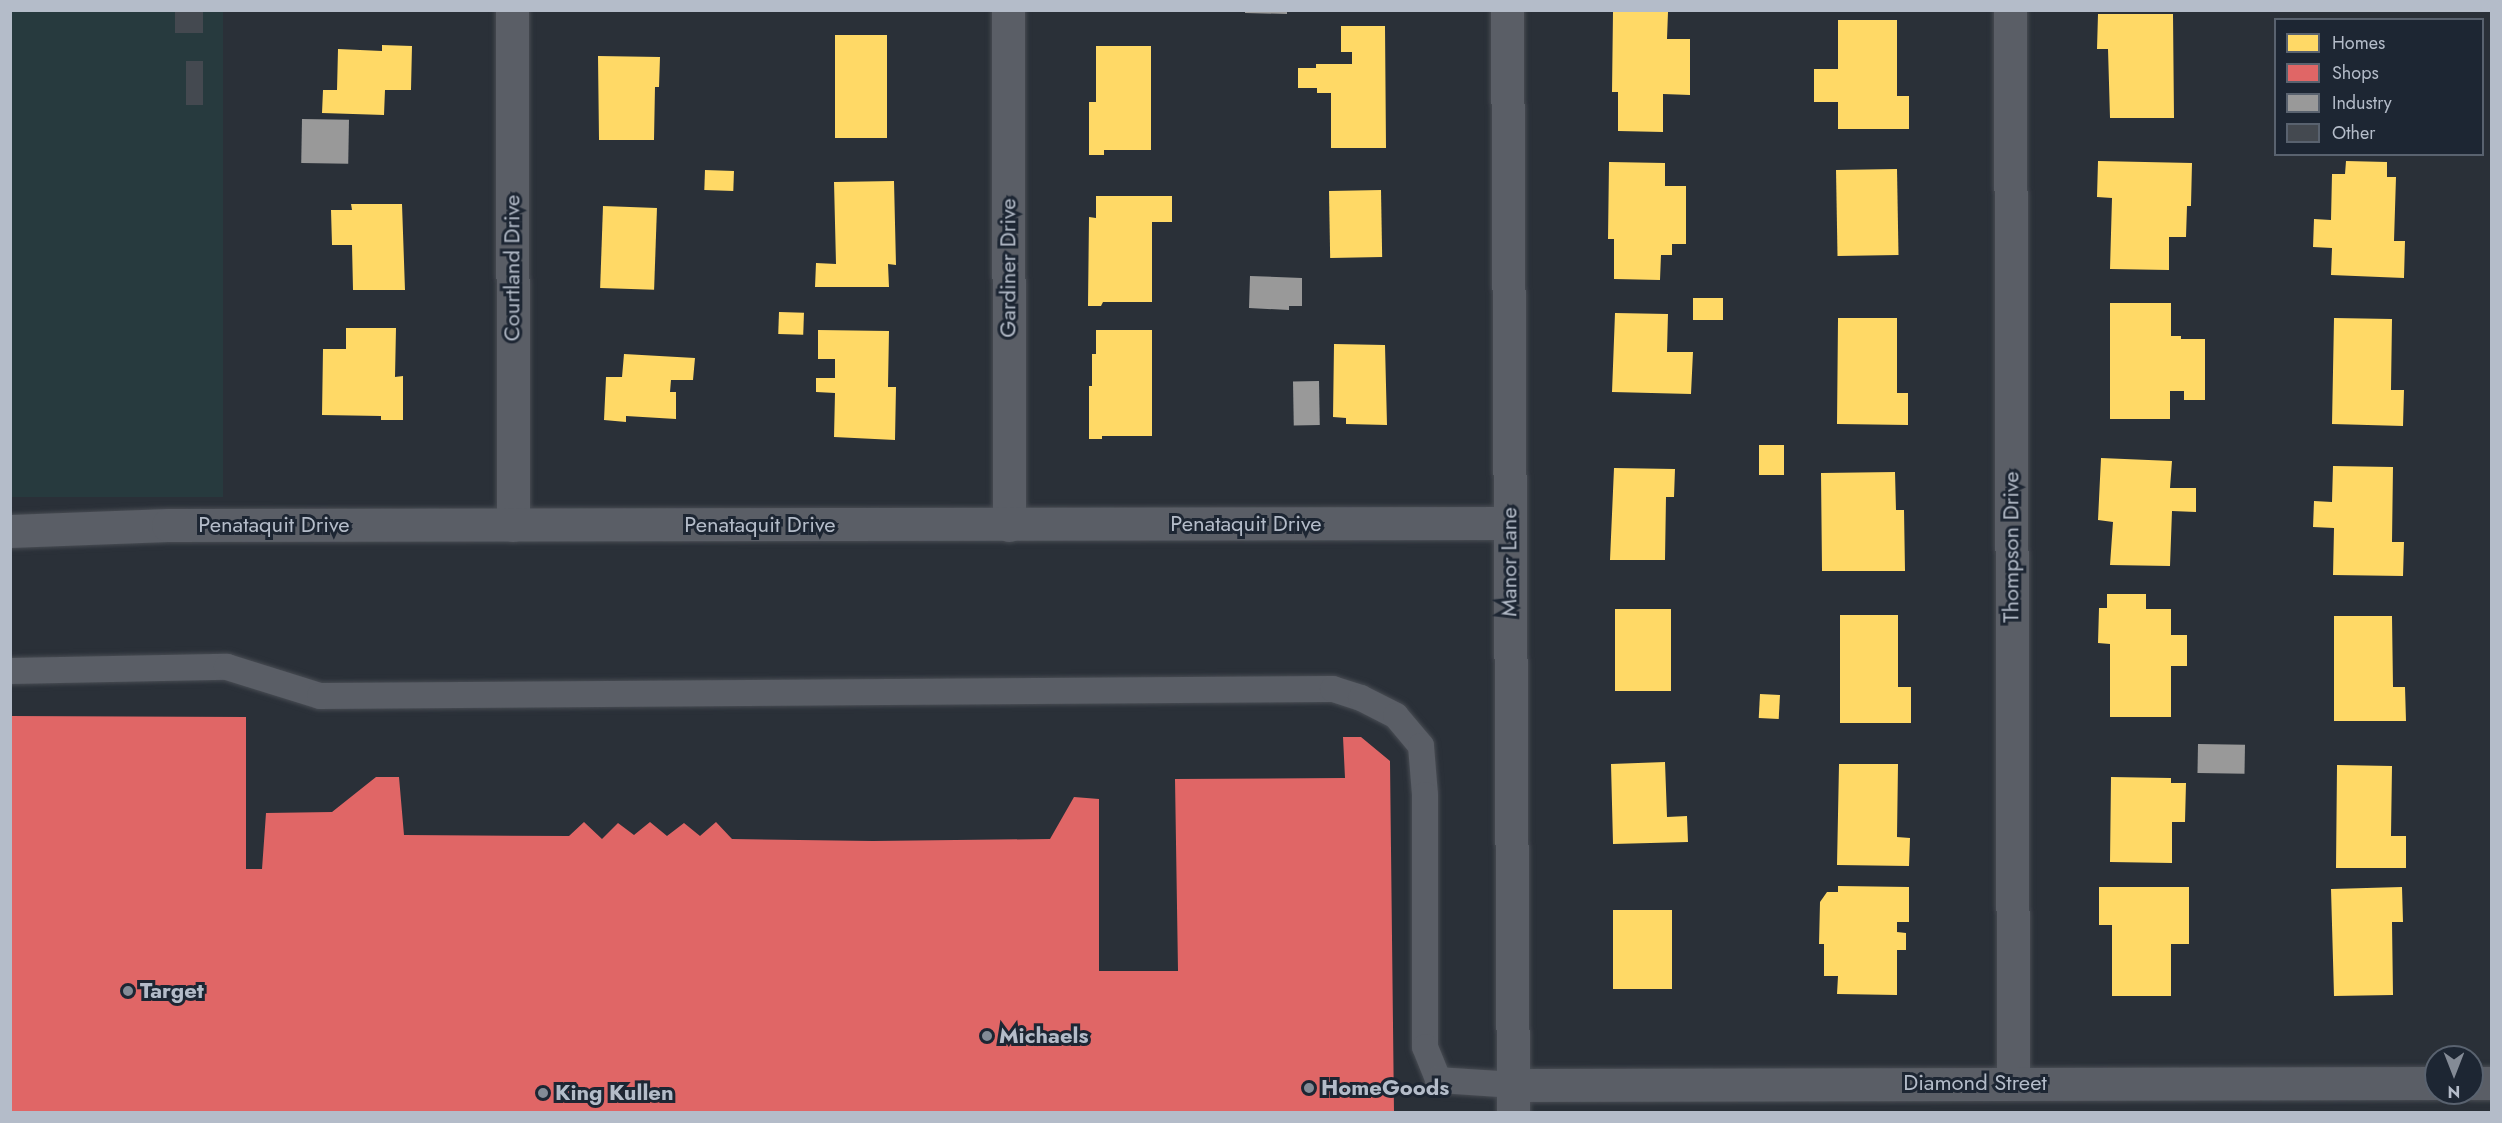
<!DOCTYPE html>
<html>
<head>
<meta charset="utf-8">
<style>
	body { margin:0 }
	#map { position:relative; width:2502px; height:1123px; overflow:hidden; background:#2a3038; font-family:Jost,sans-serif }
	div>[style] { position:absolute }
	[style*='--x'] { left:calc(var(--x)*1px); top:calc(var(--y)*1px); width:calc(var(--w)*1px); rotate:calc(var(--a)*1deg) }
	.green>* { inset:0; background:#273a3e; transform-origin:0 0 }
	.homes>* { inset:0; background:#ffd966; transform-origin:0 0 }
	.shops>* { inset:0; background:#e06666 }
	.industry>* { inset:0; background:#999; transform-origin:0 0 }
	.building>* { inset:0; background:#444950; transform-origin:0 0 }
	.roads { filter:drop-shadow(0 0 2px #484c53) drop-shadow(0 0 2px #484c53) }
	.service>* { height:26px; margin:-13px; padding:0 13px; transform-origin:13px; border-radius:13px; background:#5a5e66 }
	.minor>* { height:33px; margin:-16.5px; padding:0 16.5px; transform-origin:16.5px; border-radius:16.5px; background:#5a5e66 }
	.tertiary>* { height:33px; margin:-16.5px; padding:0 16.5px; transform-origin:16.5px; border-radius:16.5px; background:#5a5e66 }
	.dots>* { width:16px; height:16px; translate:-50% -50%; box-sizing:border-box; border:3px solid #1d2633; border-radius:50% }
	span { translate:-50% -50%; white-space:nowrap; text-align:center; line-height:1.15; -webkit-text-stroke:6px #1d2633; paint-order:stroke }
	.street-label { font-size:22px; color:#b4bcc9 }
	.poi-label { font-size:22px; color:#b4bcc9; font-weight:700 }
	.left { translate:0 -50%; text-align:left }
	.frame { position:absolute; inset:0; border:12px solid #b4bcc9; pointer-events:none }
	.legend { position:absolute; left:2274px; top:18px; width:210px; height:138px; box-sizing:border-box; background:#1d2633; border:2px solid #59626f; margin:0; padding:8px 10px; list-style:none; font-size:18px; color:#b4bcc9 }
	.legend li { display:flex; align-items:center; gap:12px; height:30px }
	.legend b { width:30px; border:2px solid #59626f }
	.north { position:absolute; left:2424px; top:1045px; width:60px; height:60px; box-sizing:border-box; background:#1d2633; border:2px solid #59626f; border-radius:50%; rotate:180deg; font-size:16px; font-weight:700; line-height:24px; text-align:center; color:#b4bcc9 }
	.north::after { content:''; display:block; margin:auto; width:21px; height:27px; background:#848b96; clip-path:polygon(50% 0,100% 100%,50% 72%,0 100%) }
</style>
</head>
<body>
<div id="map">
	<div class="green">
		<div style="left:11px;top:11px;width:212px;height:486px"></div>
	</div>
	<div class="homes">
		<div style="clip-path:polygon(1613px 11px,1668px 12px,1667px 39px,1690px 39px,1690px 95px,1663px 94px,1663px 132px,1618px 131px,1618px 92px,1612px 92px)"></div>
		<div style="clip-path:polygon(2098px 14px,2173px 14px,2174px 118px,2110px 118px,2108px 49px,2097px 49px)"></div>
		<div style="clip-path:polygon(1838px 20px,1897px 20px,1897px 96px,1909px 96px,1909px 129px,1838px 129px,1838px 102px,1814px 102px,1814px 69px,1838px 69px)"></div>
		<div style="clip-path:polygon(1341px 26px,1385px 26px,1386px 148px,1331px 148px,1331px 93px,1317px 93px,1317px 88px,1298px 88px,1298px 68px,1316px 68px,1316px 64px,1352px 64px,1352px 52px,1341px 52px)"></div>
		<div style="left:835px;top:35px;width:52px;height:103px"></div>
		<div style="clip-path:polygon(382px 45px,412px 46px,411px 90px,385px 90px,384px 115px,322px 113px,323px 90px,337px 90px,338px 49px,382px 51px)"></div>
		<div style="clip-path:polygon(1096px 46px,1151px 46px,1151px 150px,1104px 150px,1104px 155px,1089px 155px,1089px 102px,1096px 102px)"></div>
		<div style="clip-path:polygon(598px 56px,660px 57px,659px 87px,655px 87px,654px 140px,599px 140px)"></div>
		<div style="clip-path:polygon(2098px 161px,2192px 163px,2191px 206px,2187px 206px,2186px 237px,2169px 237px,2169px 270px,2110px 269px,2112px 198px,2097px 197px)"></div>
		<div style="clip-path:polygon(2346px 161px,2387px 162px,2387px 177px,2396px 177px,2394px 241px,2405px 241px,2404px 278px,2331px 275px,2332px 248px,2313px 247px,2314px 219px,2331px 220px,2332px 174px,2345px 174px)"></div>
		<div style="clip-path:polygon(1609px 162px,1665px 163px,1665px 186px,1686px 186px,1686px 244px,1672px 244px,1672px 255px,1661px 255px,1660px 280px,1614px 279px,1614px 239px,1608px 239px)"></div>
		<div style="left:1897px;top:169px;width:86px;height:61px;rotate:89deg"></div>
		<div style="left:705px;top:170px;width:29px;height:20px;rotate:2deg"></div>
		<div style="clip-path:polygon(894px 181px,896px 265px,888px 264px,889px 287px,815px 287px,816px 263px,836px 264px,834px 182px)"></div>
		<div style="left:1381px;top:190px;width:67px;height:52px;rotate:89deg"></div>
		<div style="clip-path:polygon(1096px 196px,1172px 196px,1172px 222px,1152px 222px,1152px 302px,1103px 302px,1101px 306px,1088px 306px,1089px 217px,1096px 218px)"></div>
		<div style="clip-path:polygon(351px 204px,402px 204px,405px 290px,353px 290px,352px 245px,332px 245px,331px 210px,352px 210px)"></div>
		<div style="left:603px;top:206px;width:54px;height:82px;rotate:2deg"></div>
		<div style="left:1693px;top:298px;width:30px;height:22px"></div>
		<div style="clip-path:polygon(2110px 303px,2171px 303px,2171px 336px,2181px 336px,2181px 339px,2205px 339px,2205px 400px,2184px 400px,2184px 391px,2170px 391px,2170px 419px,2110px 419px)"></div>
		<div style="left:779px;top:312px;width:25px;height:22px;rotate:2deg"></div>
		<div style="clip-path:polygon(1615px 313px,1668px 314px,1667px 352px,1693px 352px,1691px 394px,1612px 392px)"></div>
		<div style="clip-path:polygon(1838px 318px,1897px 318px,1897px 393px,1908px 393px,1908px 425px,1837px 424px)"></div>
		<div style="clip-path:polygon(2334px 318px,2392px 319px,2391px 390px,2404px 390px,2403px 426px,2332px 424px)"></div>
		<div style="clip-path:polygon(346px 328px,396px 328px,395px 377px,403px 376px,403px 420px,381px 420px,381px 416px,322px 415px,323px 349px,346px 349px)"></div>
		<div style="clip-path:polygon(818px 330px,889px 331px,888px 387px,896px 387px,895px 440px,834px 437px,835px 393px,816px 392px,816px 378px,835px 378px,835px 359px,818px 359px)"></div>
		<div style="clip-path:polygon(1096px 330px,1152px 330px,1152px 436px,1102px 436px,1102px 439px,1089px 439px,1089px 386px,1092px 386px,1092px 354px,1096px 354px)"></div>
		<div style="clip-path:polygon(1334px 344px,1385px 345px,1387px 425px,1346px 424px,1346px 418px,1333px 417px)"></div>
		<div style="clip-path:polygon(624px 354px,695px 358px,693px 380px,671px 380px,670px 392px,676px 392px,676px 419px,626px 416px,626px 422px,604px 420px,606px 377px,622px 377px)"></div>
		<div style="left:1759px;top:445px;width:25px;height:30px"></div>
		<div style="clip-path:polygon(2101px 458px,2172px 461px,2170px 488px,2196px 488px,2196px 512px,2172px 511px,2170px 566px,2110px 565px,2113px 522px,2098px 520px)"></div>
		<div style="clip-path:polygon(2333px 466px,2393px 467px,2392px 542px,2404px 542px,2403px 576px,2333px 575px,2334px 528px,2313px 527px,2314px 501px,2332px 502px)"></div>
		<div style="clip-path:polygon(1614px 468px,1675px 469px,1674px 497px,1666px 497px,1665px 560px,1610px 560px)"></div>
		<div style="clip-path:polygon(1895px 472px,1896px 510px,1904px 510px,1905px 571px,1822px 571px,1821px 473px)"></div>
		<div style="clip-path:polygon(2107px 594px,2146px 594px,2146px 609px,2171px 609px,2171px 635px,2187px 635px,2187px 666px,2171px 666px,2171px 717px,2110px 717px,2110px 644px,2098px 643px,2099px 608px,2107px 608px)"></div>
		<div style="left:1615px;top:609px;width:56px;height:82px"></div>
		<div style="clip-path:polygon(1840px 615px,1898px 615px,1898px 687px,1911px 687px,1911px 723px,1840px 723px)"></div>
		<div style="clip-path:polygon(2334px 616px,2392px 616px,2393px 687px,2405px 687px,2406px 721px,2334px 721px)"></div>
		<div style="left:1760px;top:694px;width:20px;height:24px;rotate:3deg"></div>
		<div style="clip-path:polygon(1665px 762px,1667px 817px,1687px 816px,1688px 842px,1613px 844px,1611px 764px)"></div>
		<div style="clip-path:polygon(1839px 764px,1898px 764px,1897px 837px,1910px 838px,1909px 866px,1837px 865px)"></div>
		<div style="clip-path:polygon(2337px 765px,2392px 766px,2391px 836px,2406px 836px,2406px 868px,2336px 868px)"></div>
		<div style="clip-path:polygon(2111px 777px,2171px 778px,2171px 783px,2186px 783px,2185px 822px,2172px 822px,2172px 863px,2110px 862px)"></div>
		<div style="clip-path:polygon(1838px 886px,1909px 887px,1909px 922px,1897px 922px,1897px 932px,1906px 933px,1906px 950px,1897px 950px,1897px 995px,1837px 994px,1838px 976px,1824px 976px,1824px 944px,1819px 944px,1820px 902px,1827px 892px,1838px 892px)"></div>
		<div style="clip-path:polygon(2099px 887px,2189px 887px,2189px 944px,2171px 944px,2171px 996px,2112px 996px,2112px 925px,2099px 925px)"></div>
		<div style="clip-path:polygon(2402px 887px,2403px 922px,2392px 922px,2393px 995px,2334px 996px,2331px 889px)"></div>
		<div style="left:1613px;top:910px;width:59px;height:79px"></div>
	</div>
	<div class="shops">
		<div style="clip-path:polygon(10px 716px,246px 717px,246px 869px,262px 869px,266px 813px,332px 812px,376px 777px,399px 777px,404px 835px,569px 836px,584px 822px,602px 839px,618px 823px,634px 835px,650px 822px,667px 836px,684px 823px,700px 836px,716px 822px,732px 839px,873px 841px,1050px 839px,1074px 797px,1099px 799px,1099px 971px,1178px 971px,1175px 779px,1345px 778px,1343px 737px,1361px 737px,1390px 761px,1394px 1112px,10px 1112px)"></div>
	</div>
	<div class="industry">
		<div style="clip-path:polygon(1245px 10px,1287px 10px,1287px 14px,1245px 13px)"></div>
		<div style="left:302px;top:119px;width:47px;height:44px;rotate:1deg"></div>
		<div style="clip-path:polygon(1250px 276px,1302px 278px,1302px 306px,1289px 306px,1289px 310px,1249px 308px)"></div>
		<div style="left:1319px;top:381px;width:44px;height:26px;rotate:89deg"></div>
		<div style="left:2198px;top:744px;width:47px;height:29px;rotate:1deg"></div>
	</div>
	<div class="building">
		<div style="left:175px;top:10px;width:28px;height:23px"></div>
		<div style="left:186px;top:61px;width:17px;height:44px"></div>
	</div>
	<div class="roads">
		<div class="service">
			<div style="--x:10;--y:671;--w:217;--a:-1.1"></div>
			<div style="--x:227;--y:667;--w:97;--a:17.3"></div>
			<div style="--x:320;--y:696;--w:1013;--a:-0.4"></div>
			<div style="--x:1333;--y:689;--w:29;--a:18"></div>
			<div style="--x:1361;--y:698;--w:39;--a:27"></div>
			<div style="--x:1396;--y:716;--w:39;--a:50"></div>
			<div style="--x:1421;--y:746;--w:49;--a:85.3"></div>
			<div style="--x:1425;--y:795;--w:252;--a:90"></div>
			<div style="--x:1425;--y:1047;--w:35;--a:68"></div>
			<div style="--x:1438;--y:1080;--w:75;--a:3.8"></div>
		</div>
		<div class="minor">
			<div style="--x:512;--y:10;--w:515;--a:89.89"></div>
			<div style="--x:1008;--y:10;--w:515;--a:89.89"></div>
			<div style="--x:2010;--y:10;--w:1073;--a:89.84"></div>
			<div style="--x:10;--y:531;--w:158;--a:-2.2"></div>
			<div style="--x:168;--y:525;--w:1341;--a:-0.09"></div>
			<div style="--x:2472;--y:1083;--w:20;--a:0"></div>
			<div style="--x:1513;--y:1085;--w:923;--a:-0.12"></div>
		</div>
		<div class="tertiary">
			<div style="--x:1507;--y:10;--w:1102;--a:89.69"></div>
		</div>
	</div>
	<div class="dots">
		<div style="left:128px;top:991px;background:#848b96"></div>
		<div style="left:987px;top:1036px;background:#848b96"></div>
		<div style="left:1309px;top:1088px;background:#848b96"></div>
		<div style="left:543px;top:1093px;background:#848b96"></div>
	</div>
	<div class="street-label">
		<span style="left:512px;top:268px;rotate:-90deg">Courtland Drive</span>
		<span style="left:1008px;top:268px;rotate:-90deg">Gardiner Drive</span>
		<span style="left:1246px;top:524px">Penataquit Drive</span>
		<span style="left:274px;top:525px">Penataquit Drive</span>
		<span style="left:760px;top:525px">Penataquit Drive</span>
		<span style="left:2011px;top:547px;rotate:-90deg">Thompson Drive</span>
		<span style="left:1509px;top:562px;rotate:-90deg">Manor Lane</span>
		<span style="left:1975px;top:1083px">Diamond Street</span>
	</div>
	<div class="poi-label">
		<span class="left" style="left:140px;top:991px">Target</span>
		<span class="left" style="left:999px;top:1036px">Michaels</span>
		<span class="left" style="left:1321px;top:1088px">HomeGoods</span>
		<span class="left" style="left:555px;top:1093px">King Kullen</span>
	</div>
	<div class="frame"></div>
	<ul class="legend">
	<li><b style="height:16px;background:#ffd966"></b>Homes</li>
	<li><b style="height:16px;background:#e06666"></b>Shops</li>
	<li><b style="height:16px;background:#999"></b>Industry</li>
	<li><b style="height:16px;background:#444950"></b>Other</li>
	</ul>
	<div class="north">N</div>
</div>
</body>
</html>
